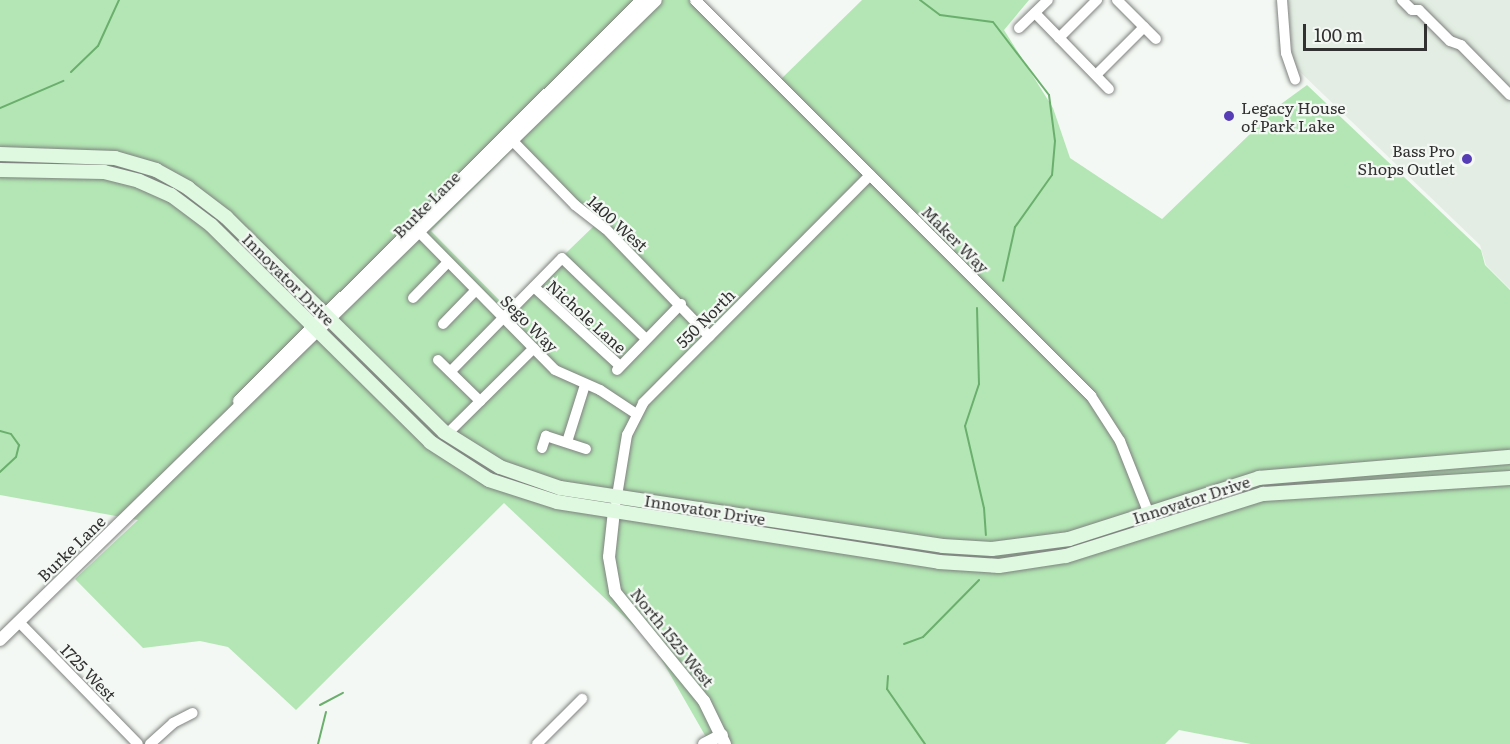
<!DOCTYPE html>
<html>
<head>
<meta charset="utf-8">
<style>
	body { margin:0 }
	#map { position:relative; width:1510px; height:744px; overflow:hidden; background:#f4f8f4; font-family:Literata,serif }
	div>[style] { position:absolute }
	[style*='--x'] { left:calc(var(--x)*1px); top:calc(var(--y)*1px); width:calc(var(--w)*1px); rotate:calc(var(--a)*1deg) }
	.built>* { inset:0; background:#e3ede3 }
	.green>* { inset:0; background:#b3e6b4 }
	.stream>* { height:2px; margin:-1px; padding:0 1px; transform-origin:1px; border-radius:1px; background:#6baf6d }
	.roads { filter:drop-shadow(0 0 2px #7f827f) drop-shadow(0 0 2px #7f827f) }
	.minor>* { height:10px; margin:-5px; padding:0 5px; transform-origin:5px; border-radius:5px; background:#fff }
	.tertiary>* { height:12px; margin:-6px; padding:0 6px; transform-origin:6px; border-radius:6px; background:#fff }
	.secondary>* { height:14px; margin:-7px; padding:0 7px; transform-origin:7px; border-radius:7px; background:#dff8e0 }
	.dots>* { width:16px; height:16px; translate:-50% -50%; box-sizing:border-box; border:3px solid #f4f8f4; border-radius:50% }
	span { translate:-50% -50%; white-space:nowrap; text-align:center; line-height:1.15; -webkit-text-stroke:4.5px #f4f8f4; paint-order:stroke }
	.poi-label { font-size:16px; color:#303130 }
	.left { translate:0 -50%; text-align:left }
	.right { translate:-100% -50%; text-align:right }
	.street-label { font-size:16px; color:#303130 }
	.scale { position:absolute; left:1303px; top:24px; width:124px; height:27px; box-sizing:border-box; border:3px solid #303130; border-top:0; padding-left:8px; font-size:18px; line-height:21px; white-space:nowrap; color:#303130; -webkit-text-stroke:4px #f4f8f4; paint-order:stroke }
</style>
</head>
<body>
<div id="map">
	<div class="built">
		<div style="clip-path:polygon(1288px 0,1510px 0,1510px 289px,1486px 265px,1480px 245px,1298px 70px,1292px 57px)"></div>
	</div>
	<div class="green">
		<div style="clip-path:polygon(evenodd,0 0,697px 0,780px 80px,862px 0,1029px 0,1004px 30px,1053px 108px,1070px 158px,1162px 219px,1281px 104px,1307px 85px,1481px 250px,1485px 265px,1510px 290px,1510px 744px,1251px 744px,1179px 730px,1165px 744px,710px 744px,652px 643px,504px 503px,296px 710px,228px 647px,200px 641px,143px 648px,75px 579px,138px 520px,0 495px,0 0,517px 145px,597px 223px,508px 309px,431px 231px,517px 145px)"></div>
	</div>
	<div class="stream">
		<div style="--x:920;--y:0;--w:25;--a:37"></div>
		<div style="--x:940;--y:15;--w:53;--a:7.5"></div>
		<div style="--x:993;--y:22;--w:92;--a:52.5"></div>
		<div style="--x:1049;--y:95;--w:46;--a:82.6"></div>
		<div style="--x:1055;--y:141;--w:34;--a:95"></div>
		<div style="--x:1052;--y:175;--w:64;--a:125.4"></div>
		<div style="--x:1015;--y:227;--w:55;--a:102.5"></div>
		<div style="--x:71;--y:72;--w:37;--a:-44"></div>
		<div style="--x:98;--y:46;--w:51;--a:-65.5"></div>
		<div style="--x:0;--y:108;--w:69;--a:-23.2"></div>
		<div style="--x:977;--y:308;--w:76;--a:88.5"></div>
		<div style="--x:979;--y:384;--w:44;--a:108.4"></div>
		<div style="--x:965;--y:426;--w:84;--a:77"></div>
		<div style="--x:984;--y:508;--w:27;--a:86"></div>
		<div style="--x:0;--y:431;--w:11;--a:15"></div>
		<div style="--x:11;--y:434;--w:14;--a:54"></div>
		<div style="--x:19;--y:445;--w:12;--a:104"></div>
		<div style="--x:16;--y:457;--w:22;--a:137"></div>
		<div style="--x:904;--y:644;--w:20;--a:-20"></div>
		<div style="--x:923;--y:637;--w:80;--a:-45.5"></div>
		<div style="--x:888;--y:676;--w:13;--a:94"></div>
		<div style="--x:887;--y:689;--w:67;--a:55.4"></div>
		<div style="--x:320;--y:705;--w:26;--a:-28"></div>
		<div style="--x:318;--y:744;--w:33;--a:-76"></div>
	</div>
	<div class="roads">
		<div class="minor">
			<div style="--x:695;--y:0;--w:560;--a:45"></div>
			<div style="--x:1091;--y:396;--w:54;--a:57.2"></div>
			<div style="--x:1120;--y:441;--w:84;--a:68.3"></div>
			<div style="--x:1117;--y:0;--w:55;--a:45"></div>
			<div style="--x:1282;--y:0;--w:53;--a:85.7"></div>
			<div style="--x:1286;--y:53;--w:28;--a:71"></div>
			<div style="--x:1402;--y:0;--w:14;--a:45"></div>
			<div style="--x:1412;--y:10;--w:7;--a:0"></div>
			<div style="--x:1419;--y:10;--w:44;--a:45"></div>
			<div style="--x:1450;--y:41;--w:12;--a:20"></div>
			<div style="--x:1461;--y:45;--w:70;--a:45.6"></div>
			<div style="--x:1035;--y:13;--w:106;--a:45.8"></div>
			<div style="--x:1019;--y:28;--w:40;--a:-44"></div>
			<div style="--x:1059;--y:38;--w:54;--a:-45"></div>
			<div style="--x:1096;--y:75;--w:68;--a:-45"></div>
			<div style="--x:507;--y:135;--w:98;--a:45.8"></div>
			<div style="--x:575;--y:205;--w:39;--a:38"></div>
			<div style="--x:606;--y:229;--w:149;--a:46.1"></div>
			<div style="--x:420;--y:233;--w:192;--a:45.4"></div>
			<div style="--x:555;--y:370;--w:49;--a:24"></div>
			<div style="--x:600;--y:390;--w:42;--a:33.3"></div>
			<div style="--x:534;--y:287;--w:117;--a:42.6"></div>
			<div style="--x:413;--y:298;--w:50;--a:-45.8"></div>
			<div style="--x:443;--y:324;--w:47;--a:-45.9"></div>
			<div style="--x:438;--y:360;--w:59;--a:44.3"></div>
			<div style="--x:617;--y:370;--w:92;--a:-45.9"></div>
			<div style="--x:451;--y:371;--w:158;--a:-45.5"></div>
			<div style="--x:562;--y:258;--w:115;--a:43.9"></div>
			<div style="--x:447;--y:434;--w:122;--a:-44.7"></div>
			<div style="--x:567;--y:442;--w:60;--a:-72.5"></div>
			<div style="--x:542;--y:448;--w:13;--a:-72"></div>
			<div style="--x:546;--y:436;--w:42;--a:18"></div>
			<div style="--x:616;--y:502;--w:68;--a:-80.7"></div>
			<div style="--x:627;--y:435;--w:36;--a:-63"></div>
			<div style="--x:643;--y:403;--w:322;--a:-45.1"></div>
			<div style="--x:19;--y:622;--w:170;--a:45.7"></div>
			<div style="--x:150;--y:744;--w:31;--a:-42"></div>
			<div style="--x:173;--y:723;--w:22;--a:-27"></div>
			<div style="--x:537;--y:744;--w:64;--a:-45"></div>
		</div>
		<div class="tertiary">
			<div style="--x:239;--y:401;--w:569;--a:-44.86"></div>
			<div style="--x:614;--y:511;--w:46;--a:96.2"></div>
			<div style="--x:609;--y:557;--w:36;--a:80"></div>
			<div style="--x:615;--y:592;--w:141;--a:50.8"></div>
			<div style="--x:704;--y:701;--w:48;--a:64"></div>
			<div style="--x:0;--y:640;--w:916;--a:-44.29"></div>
			<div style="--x:704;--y:744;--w:20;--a:-27"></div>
		</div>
		<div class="secondary">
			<div style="--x:0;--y:154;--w:115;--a:2"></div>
			<div style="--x:115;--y:158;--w:43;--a:16.3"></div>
			<div style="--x:156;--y:170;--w:37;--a:29"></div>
			<div style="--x:188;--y:188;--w:48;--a:37.3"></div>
			<div style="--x:226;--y:217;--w:306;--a:44.6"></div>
			<div style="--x:444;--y:432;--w:66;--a:32"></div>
			<div style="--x:500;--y:467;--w:64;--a:19.3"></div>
			<div style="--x:560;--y:488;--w:387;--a:8.6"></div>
			<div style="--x:943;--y:546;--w:49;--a:3.5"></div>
			<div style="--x:992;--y:549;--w:78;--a:-7.4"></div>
			<div style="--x:1069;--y:539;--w:200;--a:-17.8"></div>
			<div style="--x:1259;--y:478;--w:252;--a:-4.8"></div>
			<div style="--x:0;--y:170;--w:104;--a:1.1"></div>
			<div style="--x:104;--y:172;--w:36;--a:14"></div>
			<div style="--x:139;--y:181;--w:35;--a:24"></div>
			<div style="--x:171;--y:195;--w:50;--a:36.9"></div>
			<div style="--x:211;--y:225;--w:308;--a:44.7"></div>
			<div style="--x:430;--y:442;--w:70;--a:32.8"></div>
			<div style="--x:489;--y:480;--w:71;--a:17.9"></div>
			<div style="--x:557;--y:502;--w:387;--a:8.9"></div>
			<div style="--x:939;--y:562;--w:60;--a:3.8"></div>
			<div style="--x:999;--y:566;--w:68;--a:-8.5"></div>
			<div style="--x:1066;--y:556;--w:207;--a:-17.5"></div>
			<div style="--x:1263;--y:494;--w:248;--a:-3.7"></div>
		</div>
	</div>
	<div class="dots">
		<div style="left:1229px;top:116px;background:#563db5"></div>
		<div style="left:1467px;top:159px;background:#563db5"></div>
	</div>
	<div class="poi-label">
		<span class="left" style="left:1241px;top:116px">Legacy House<br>of Park Lake</span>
		<span class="right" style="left:1455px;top:159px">Bass Pro<br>Shops Outlet</span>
	</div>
	<div class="street-label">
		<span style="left:426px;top:204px;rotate:-45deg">Burke Lane</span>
		<span style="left:618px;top:223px;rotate:42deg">1400 West</span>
		<span style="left:956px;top:239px;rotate:45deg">Maker Way</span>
		<span style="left:289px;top:279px;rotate:45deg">Innovator Drive</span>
		<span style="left:587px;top:316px;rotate:42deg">Nichole Lane</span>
		<span style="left:705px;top:318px;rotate:-45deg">550 North</span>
		<span style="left:530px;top:323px;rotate:45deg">Sego Way</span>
		<span style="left:1191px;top:499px;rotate:-18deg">Innovator Drive</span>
		<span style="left:705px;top:509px;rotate:9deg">Innovator Drive</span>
		<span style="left:71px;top:548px;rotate:-44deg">Burke Lane</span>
		<span style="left:673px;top:637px;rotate:51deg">North 1525 West</span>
		<span style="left:89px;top:672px;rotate:46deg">1725 West</span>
	</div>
	<div class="scale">100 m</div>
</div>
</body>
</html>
